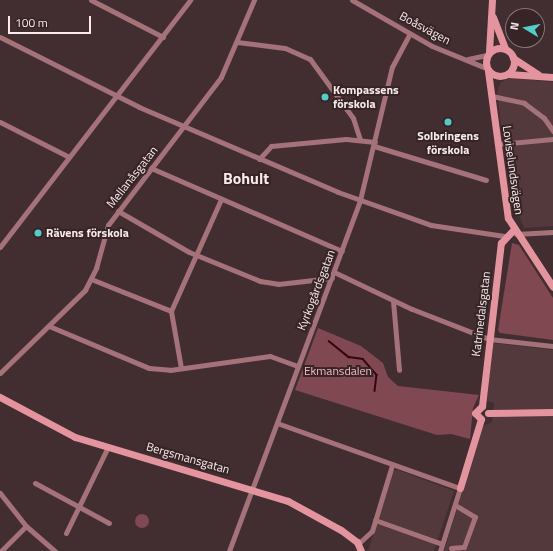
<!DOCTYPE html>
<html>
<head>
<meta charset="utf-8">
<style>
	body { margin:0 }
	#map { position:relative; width:553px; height:551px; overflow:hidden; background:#422e30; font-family:"Titillium Web",sans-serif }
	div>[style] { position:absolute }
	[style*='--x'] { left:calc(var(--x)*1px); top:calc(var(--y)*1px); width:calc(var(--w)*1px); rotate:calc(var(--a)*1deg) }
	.built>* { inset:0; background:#53383c }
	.green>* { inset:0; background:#804850 }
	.round { border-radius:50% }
	.stream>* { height:1.5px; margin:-0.75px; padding:0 0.75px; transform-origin:0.75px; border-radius:0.75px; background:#380311 }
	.street>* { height:5px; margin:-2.5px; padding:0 2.5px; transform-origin:2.5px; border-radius:2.5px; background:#a47278 }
	.secondary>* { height:7px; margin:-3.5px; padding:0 3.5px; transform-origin:3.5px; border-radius:3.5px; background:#e4949f }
	.secondary>.ring { margin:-3.5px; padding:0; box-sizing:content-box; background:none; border:7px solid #e4949f; border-radius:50% }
	.dots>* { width:11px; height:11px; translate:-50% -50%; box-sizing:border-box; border:2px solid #372426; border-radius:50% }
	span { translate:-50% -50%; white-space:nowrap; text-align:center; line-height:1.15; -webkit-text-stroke:4px #372426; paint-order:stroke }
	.street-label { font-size:12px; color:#f9ebed }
	.poi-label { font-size:12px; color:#f9ebed; font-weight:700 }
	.left { translate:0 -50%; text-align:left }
	.park-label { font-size:12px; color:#f5bbc1 }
	.district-label { font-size:16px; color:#f9ebed; font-weight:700 }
	.north { position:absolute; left:505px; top:8px; width:40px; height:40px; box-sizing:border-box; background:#372426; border:1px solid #857476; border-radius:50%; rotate:280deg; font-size:11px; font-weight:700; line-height:16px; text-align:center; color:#f9ebed }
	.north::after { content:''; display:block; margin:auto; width:14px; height:18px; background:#54cdc8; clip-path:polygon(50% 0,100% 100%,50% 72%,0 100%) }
	.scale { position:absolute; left:8px; top:16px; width:83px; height:18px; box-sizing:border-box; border:2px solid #f9ebed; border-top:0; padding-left:5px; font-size:12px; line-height:14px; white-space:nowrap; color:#f9ebed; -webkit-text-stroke:3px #372426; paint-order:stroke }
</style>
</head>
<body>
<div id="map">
	<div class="built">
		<div style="clip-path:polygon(510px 78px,553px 82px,553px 226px,524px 228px,509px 190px,497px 92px,501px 82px)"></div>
		<div style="clip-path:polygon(492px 343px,553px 350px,553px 551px,444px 551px,483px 426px,492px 422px,494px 403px,487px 401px)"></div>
		<div style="clip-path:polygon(398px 470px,454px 491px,434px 551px,368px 551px,393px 471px)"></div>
	</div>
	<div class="green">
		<div style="clip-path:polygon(512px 243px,519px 245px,553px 298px,553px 340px,500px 333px,498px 330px)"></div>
		<div style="clip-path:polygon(318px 328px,361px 346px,383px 363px,388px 377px,398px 386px,479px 395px,473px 408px,470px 439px,451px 434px,437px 435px,295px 390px)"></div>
		<div class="round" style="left:135px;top:514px;width:14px;height:14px"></div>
	</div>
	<div class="stream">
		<div style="--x:329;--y:341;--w:26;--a:39"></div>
		<div style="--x:349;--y:357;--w:14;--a:8"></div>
		<div style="--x:363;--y:359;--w:21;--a:49"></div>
		<div style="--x:377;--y:375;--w:16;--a:97"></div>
	</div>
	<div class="street">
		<div style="--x:91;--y:0;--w:81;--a:27.2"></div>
		<div style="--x:352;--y:0;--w:92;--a:29.9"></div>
		<div style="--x:432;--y:46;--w:58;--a:22.2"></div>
		<div style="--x:0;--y:37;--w:156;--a:26.7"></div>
		<div style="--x:139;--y:107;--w:216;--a:23.1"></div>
		<div style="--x:338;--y:192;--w:99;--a:19.5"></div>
		<div style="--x:431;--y:225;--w:74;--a:8.6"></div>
		<div style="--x:237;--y:42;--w:48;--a:7.1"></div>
		<div style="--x:285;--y:48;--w:27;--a:24"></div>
		<div style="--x:310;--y:59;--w:73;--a:53.9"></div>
		<div style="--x:353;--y:118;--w:22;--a:72"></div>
		<div style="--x:468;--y:59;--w:19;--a:-12"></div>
		<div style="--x:492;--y:96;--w:33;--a:12"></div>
		<div style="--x:524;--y:103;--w:25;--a:37"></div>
		<div style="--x:544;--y:118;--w:16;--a:55"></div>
		<div style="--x:0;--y:122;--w:77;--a:26.9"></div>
		<div style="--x:498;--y:144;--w:55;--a:-5.2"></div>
		<div style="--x:374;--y:146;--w:117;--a:16.9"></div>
		<div style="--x:259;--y:159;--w:18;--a:-47"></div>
		<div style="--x:271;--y:146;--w:75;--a:-5.3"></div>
		<div style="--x:346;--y:139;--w:29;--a:6"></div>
		<div style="--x:151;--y:168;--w:208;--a:23.5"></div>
		<div style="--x:118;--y:211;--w:82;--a:30"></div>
		<div style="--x:189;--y:252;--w:77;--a:22.2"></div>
		<div style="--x:260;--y:281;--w:18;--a:9"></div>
		<div style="--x:278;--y:284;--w:54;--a:-6.3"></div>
		<div style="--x:516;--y:234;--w:37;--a:-3"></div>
		<div style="--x:0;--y:247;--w:312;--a:-52.4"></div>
		<div style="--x:334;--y:272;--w:86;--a:25.4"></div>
		<div style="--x:412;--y:309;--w:83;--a:21.3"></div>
		<div style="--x:489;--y:339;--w:64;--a:6.2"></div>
		<div style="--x:91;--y:279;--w:86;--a:21.8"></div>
		<div style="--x:393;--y:301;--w:69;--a:85"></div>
		<div style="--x:49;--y:326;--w:108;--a:22.8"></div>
		<div style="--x:149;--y:368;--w:21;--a:5"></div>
		<div style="--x:170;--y:370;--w:101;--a:-8"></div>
		<div style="--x:270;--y:356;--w:30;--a:20"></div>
		<div style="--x:181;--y:368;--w:58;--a:-100"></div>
		<div style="--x:171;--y:311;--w:123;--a:-65.9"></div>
		<div style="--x:0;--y:373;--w:119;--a:-44.3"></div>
		<div style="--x:85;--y:290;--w:25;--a:-63"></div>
		<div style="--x:96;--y:268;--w:45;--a:-74.4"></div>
		<div style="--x:108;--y:225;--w:186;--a:-52.6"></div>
		<div style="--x:221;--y:77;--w:84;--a:-66.8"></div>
		<div style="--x:277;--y:423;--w:194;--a:19.6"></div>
		<div style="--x:460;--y:488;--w:66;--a:107.6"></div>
		<div style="--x:35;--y:483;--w:84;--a:28.4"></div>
		<div style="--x:0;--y:493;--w:42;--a:51.8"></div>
		<div style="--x:26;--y:526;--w:38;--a:41"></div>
		<div style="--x:375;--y:520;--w:71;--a:19.7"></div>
		<div style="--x:66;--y:533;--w:96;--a:-64"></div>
		<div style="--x:358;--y:544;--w:19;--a:-43"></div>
		<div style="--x:372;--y:531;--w:69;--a:-73.1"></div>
		<div style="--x:451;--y:548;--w:13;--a:-4"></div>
		<div style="--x:464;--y:547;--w:32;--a:-70"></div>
		<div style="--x:475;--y:517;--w:23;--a:-149"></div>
		<div style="--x:1;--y:551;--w:35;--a:-45"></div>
		<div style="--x:229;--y:551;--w:375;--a:-69.5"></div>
		<div style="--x:360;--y:200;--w:137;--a:-76.5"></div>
		<div style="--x:392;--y:67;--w:38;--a:-62"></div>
	</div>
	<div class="secondary">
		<div style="--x:493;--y:17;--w:34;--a:69"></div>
		<div class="ring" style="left:486px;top:48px;width:21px;height:21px"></div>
		<div style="--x:489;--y:52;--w:52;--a:-86.7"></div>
		<div style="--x:513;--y:58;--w:30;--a:33"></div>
		<div style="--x:488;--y:71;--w:148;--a:82.3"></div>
		<div style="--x:508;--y:218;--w:82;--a:56.9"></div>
		<div style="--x:508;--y:74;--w:45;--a:3.8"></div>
		<div style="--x:0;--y:397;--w:85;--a:28.1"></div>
		<div style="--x:75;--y:437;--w:222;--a:16.7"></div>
		<div style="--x:288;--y:501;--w:60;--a:28.7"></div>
		<div style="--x:341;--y:530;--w:20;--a:37"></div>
		<div style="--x:357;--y:542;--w:10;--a:66"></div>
		<div style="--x:482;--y:406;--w:164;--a:-83.4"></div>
		<div style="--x:501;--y:243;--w:18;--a:-47"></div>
		<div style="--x:488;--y:413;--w:65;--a:-0.9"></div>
		<div style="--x:481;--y:419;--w:8;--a:-135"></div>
		<div style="--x:475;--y:413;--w:10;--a:-45"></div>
		<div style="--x:460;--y:488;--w:72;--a:-73.1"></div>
	</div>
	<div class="dots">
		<div style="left:325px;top:97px;background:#54cdc8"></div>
		<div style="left:448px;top:122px;background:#54cdc8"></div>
		<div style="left:38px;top:233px;background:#54cdc8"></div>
	</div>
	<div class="street-label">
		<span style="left:425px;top:28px;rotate:28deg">Boåsvägen</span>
		<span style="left:513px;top:170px;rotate:82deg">Loviselundsvägen</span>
		<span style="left:132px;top:177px;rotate:-52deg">Mellanåsgatan</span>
		<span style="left:316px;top:290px;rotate:-69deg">Kyrkogårdsgatan</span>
		<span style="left:481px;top:314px;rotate:-83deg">Katrinedalsgatan</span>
		<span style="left:188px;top:458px;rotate:16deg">Bergsmansgatan</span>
	</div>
	<div class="poi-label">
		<span class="left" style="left:333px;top:97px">Kompassens<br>förskola</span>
		<span style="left:448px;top:143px">Solbringens<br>förskola</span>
		<span class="left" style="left:46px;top:233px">Rävens förskola</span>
	</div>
	<div class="park-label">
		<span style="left:338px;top:371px">Ekmansdalen</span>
	</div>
	<div class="district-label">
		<span style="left:246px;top:178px">Bohult</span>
	</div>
	<div class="north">N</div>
	<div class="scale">100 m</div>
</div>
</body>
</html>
